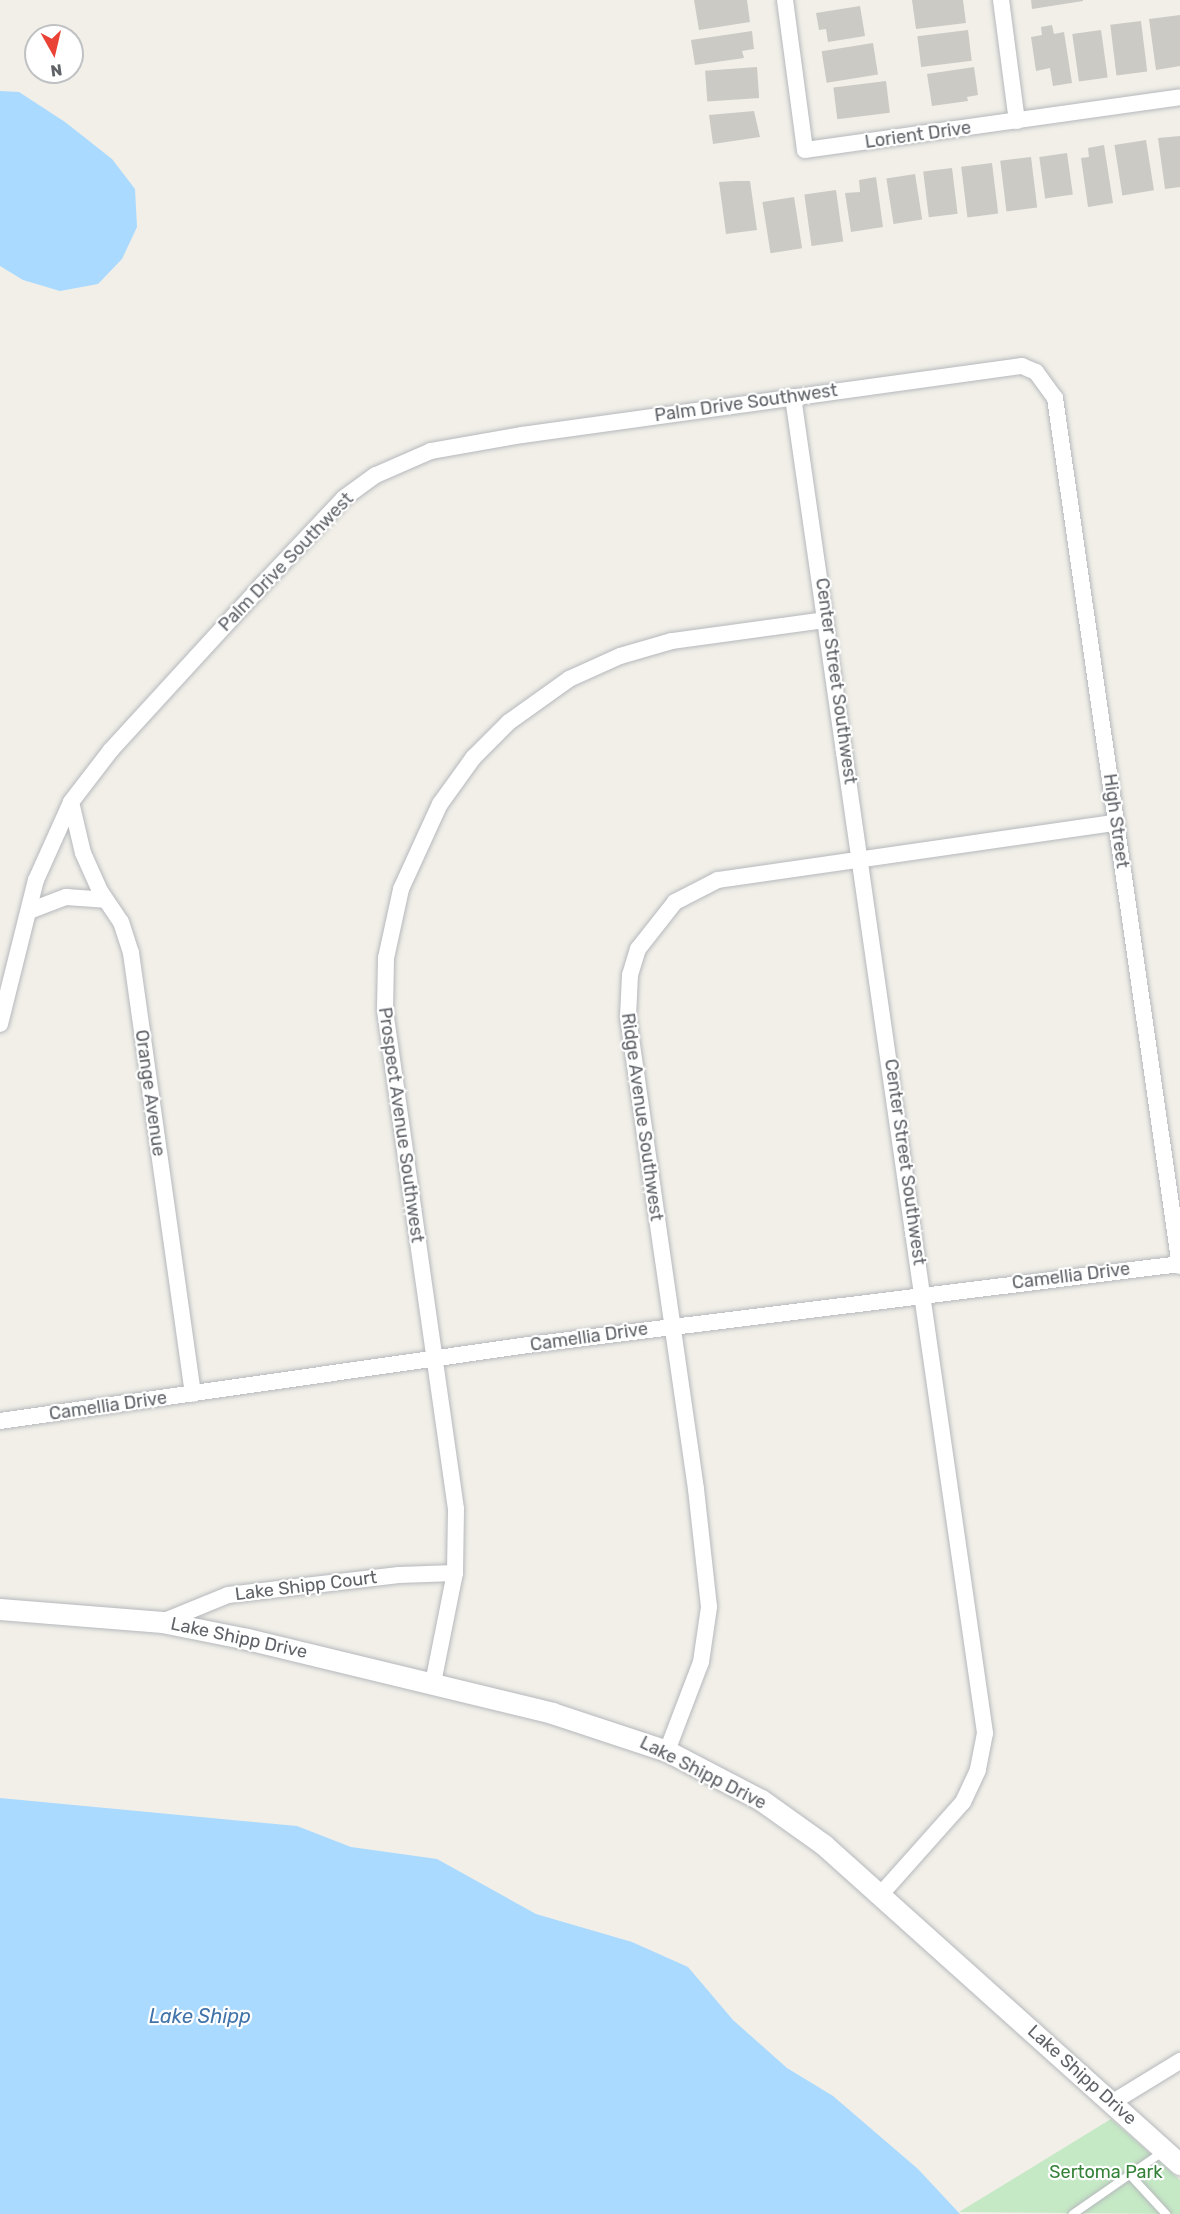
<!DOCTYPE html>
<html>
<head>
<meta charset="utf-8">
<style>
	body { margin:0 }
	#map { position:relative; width:1180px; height:2214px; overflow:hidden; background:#f1efe8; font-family:Rubik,sans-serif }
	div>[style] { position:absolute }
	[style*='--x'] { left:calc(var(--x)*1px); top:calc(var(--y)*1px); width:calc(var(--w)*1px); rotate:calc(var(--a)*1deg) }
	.green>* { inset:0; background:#c5e8c5 }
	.water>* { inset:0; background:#aadaff }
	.building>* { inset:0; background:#cccac5; transform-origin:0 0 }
	.roads { filter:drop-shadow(0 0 2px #b5b8bc) drop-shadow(0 0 2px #b5b8bc) }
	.service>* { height:8px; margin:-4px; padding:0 4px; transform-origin:4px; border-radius:4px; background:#fff }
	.minor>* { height:16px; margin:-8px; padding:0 8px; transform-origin:8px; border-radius:8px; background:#fff }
	.tertiary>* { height:21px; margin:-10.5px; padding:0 10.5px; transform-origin:10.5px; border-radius:10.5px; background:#fff }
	span { translate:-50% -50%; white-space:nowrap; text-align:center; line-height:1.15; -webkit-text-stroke:4.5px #fff; paint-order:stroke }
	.street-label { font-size:18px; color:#5f6368 }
	.park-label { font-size:18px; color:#348238 }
	.water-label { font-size:20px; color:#4174aa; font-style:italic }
	.north { position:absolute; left:24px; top:24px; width:60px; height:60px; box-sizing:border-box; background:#fff; border:2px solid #bfc1c3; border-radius:50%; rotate:172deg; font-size:16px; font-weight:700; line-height:24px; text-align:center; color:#5f6368 }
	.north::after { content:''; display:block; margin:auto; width:21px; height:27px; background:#ea4335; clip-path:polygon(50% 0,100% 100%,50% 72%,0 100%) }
</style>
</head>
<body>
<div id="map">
	<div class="green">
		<div style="clip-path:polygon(1111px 2119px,1180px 2180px,1180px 2214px,959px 2212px)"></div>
	</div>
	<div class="water">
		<div style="clip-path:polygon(0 91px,19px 92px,65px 122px,112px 159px,135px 189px,137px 227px,122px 259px,98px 284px,60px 291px,23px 280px,0 266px)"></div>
		<div style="clip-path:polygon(0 1798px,297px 1826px,351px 1847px,437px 1859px,536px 1914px,632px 1942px,688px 1967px,733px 2020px,787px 2068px,833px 2096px,918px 2169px,960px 2214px,0 2214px)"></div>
	</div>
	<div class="building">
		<div style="clip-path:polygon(694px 0,747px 0,750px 22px,699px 30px)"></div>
		<div style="clip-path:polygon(912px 0,963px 0,966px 23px,916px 29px)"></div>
		<div style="clip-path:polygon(1031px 0,1083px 0,1083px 1px,1032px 9px)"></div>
		<div style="clip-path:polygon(860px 6px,865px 36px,828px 42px,826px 29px,819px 30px,816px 13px)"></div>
		<div style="clip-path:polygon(1180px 15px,1180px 66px,1156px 70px,1149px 19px)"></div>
		<div style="left:1141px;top:21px;width:51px;height:31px;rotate:83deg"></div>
		<div style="clip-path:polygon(1052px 25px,1054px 34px,1064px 32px,1072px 83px,1053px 86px,1050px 68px,1036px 71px,1031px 37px,1042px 35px,1041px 27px)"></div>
		<div style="left:968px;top:30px;width:31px;height:51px;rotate:83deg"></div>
		<div style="left:1101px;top:30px;width:48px;height:29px;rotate:82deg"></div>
		<div style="clip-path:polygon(752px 31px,754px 49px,742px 51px,744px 58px,695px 65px,691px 40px)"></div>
		<div style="left:873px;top:43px;width:32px;height:52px;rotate:81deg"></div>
		<div style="left:757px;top:67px;width:31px;height:52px;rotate:86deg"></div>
		<div style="clip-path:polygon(974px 67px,978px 95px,967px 97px,968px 101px,932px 106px,927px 74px)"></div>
		<div style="left:886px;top:81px;width:32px;height:53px;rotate:83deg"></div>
		<div style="clip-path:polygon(754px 111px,760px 137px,713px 144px,709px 115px)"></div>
		<div style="clip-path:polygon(1180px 136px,1180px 187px,1165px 189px,1158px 138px)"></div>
		<div style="left:1146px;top:140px;width:51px;height:32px;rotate:81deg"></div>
		<div style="clip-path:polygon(1104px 145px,1113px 203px,1088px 207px,1081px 158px,1089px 157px,1088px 148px)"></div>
		<div style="left:1067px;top:153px;width:42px;height:28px;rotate:82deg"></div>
		<div style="left:1031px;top:157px;width:51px;height:31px;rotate:83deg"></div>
		<div style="left:992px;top:163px;width:51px;height:31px;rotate:83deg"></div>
		<div style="left:952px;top:168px;width:46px;height:29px;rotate:83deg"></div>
		<div style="left:915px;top:174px;width:46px;height:29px;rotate:81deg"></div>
		<div style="clip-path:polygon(876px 177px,883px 227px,851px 232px,845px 193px,860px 192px,859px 180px)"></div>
		<div style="clip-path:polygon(735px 181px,750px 181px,757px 230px,726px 234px,719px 182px)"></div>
		<div style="left:836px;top:190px;width:52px;height:32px;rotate:82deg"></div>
		<div style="left:794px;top:197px;width:52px;height:32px;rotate:81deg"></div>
	</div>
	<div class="roads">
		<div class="service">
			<div style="--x:1131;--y:2176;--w:52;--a:47.4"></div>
			<div style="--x:1073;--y:2214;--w:111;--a:-34.7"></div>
		</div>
		<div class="minor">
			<div style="--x:785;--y:0;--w:151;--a:82.4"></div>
			<div style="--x:805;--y:150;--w:379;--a:-8"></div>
			<div style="--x:1001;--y:0;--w:122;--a:82.5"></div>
			<div style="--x:793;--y:397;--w:1350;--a:81.82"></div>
			<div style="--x:985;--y:1733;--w:38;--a:101"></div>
			<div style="--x:978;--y:1770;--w:35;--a:115"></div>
			<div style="--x:963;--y:1802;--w:123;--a:131.7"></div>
			<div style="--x:71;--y:802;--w:52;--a:76.8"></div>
			<div style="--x:83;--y:853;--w:42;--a:65.9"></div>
			<div style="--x:100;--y:891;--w:37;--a:56"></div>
			<div style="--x:121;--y:922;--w:33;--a:72"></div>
			<div style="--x:131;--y:953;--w:445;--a:82"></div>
			<div style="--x:29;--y:911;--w:40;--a:-21"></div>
			<div style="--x:66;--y:897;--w:39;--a:4"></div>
			<div style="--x:0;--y:1024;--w:148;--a:-76"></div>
			<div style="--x:36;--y:880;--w:85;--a:-65.8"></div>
			<div style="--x:71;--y:802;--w:66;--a:-52.4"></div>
			<div style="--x:111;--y:750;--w:224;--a:-47.5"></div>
			<div style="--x:262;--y:585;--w:120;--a:-46.7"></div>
			<div style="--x:344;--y:498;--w:39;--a:-36"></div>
			<div style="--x:376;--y:475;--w:60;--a:-23.6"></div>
			<div style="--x:431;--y:451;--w:92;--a:-10"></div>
			<div style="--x:522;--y:435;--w:505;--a:-7.86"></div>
			<div style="--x:1022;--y:366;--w:15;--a:23"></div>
			<div style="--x:1036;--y:372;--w:32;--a:54"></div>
			<div style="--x:1055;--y:398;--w:877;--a:81.81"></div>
			<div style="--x:0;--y:1421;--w:533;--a:-8.19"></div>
			<div style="--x:528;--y:1345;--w:657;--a:-7.08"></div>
			<div style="--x:162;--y:1622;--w:71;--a:-22.2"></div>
			<div style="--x:228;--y:1595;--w:172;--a:-6.7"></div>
			<div style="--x:399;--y:1575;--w:56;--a:-2"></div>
			<div style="--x:433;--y:1683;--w:112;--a:-78.7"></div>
			<div style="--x:455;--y:1573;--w:64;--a:-89.1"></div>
			<div style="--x:456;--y:1509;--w:504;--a:-98.1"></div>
			<div style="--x:385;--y:1010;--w:52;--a:-88.9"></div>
			<div style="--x:386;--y:958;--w:71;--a:-77.7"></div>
			<div style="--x:401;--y:889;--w:94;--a:-65.4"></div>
			<div style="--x:440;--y:804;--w:57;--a:-54.3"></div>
			<div style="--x:473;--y:758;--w:51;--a:-45"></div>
			<div style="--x:509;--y:722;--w:74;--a:-35.6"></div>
			<div style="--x:569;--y:679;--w:56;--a:-24.3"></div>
			<div style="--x:620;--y:656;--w:54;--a:-16.1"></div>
			<div style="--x:672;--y:641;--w:155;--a:-7.8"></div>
			<div style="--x:667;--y:1751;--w:95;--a:-69.1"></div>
			<div style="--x:701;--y:1662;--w:56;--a:-81.7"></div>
			<div style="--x:709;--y:1607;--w:119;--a:-96.3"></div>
			<div style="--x:696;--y:1489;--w:477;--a:-98.2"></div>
			<div style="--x:628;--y:1017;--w:42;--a:-87.3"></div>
			<div style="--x:630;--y:975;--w:27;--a:-73"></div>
			<div style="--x:638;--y:949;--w:60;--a:-51.8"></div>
			<div style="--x:675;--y:902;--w:48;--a:-27.1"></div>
			<div style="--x:718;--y:880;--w:402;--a:-8.2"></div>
			<div style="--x:1113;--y:2102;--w:79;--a:-31.5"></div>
		</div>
		<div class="tertiary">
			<div style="--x:0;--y:1609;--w:163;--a:4.6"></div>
			<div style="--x:162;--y:1622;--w:87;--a:11.3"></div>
			<div style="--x:247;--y:1639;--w:314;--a:13.6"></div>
			<div style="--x:552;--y:1713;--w:121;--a:18.3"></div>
			<div style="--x:667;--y:1751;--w:106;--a:27.5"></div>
			<div style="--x:761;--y:1800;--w:77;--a:35.5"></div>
			<div style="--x:824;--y:1845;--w:478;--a:41.9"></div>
		</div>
	</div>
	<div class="street-label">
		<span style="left:918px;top:135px;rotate:-8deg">Lorient Drive</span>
		<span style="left:746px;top:403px;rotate:-8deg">Palm Drive Southwest</span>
		<span style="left:286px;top:562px;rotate:-46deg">Palm Drive Southwest</span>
		<span style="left:836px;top:681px;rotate:82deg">Center Street Southwest</span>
		<span style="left:1116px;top:821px;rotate:82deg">High Street</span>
		<span style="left:150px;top:1093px;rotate:82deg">Orange Avenue</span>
		<span style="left:642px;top:1117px;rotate:82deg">Ridge Avenue Southwest</span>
		<span style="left:401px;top:1125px;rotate:82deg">Prospect Avenue Southwest</span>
		<span style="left:905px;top:1162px;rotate:82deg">Center Street Southwest</span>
		<span style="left:1071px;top:1276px;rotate:-7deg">Camellia Drive</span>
		<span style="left:589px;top:1337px;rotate:-8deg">Camellia Drive</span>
		<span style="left:108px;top:1406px;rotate:-8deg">Camellia Drive</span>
		<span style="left:306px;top:1586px;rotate:-7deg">Lake Shipp Court</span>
		<span style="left:239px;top:1638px;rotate:12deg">Lake Shipp Drive</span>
		<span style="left:703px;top:1773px;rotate:27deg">Lake Shipp Drive</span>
		<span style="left:1082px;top:2075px;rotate:42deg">Lake Shipp Drive</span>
	</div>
	<div class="park-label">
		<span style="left:1106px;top:2172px">Sertoma Park</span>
	</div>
	<div class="water-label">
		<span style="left:200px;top:2016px">Lake Shipp</span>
	</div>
	<div class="north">N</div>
</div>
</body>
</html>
